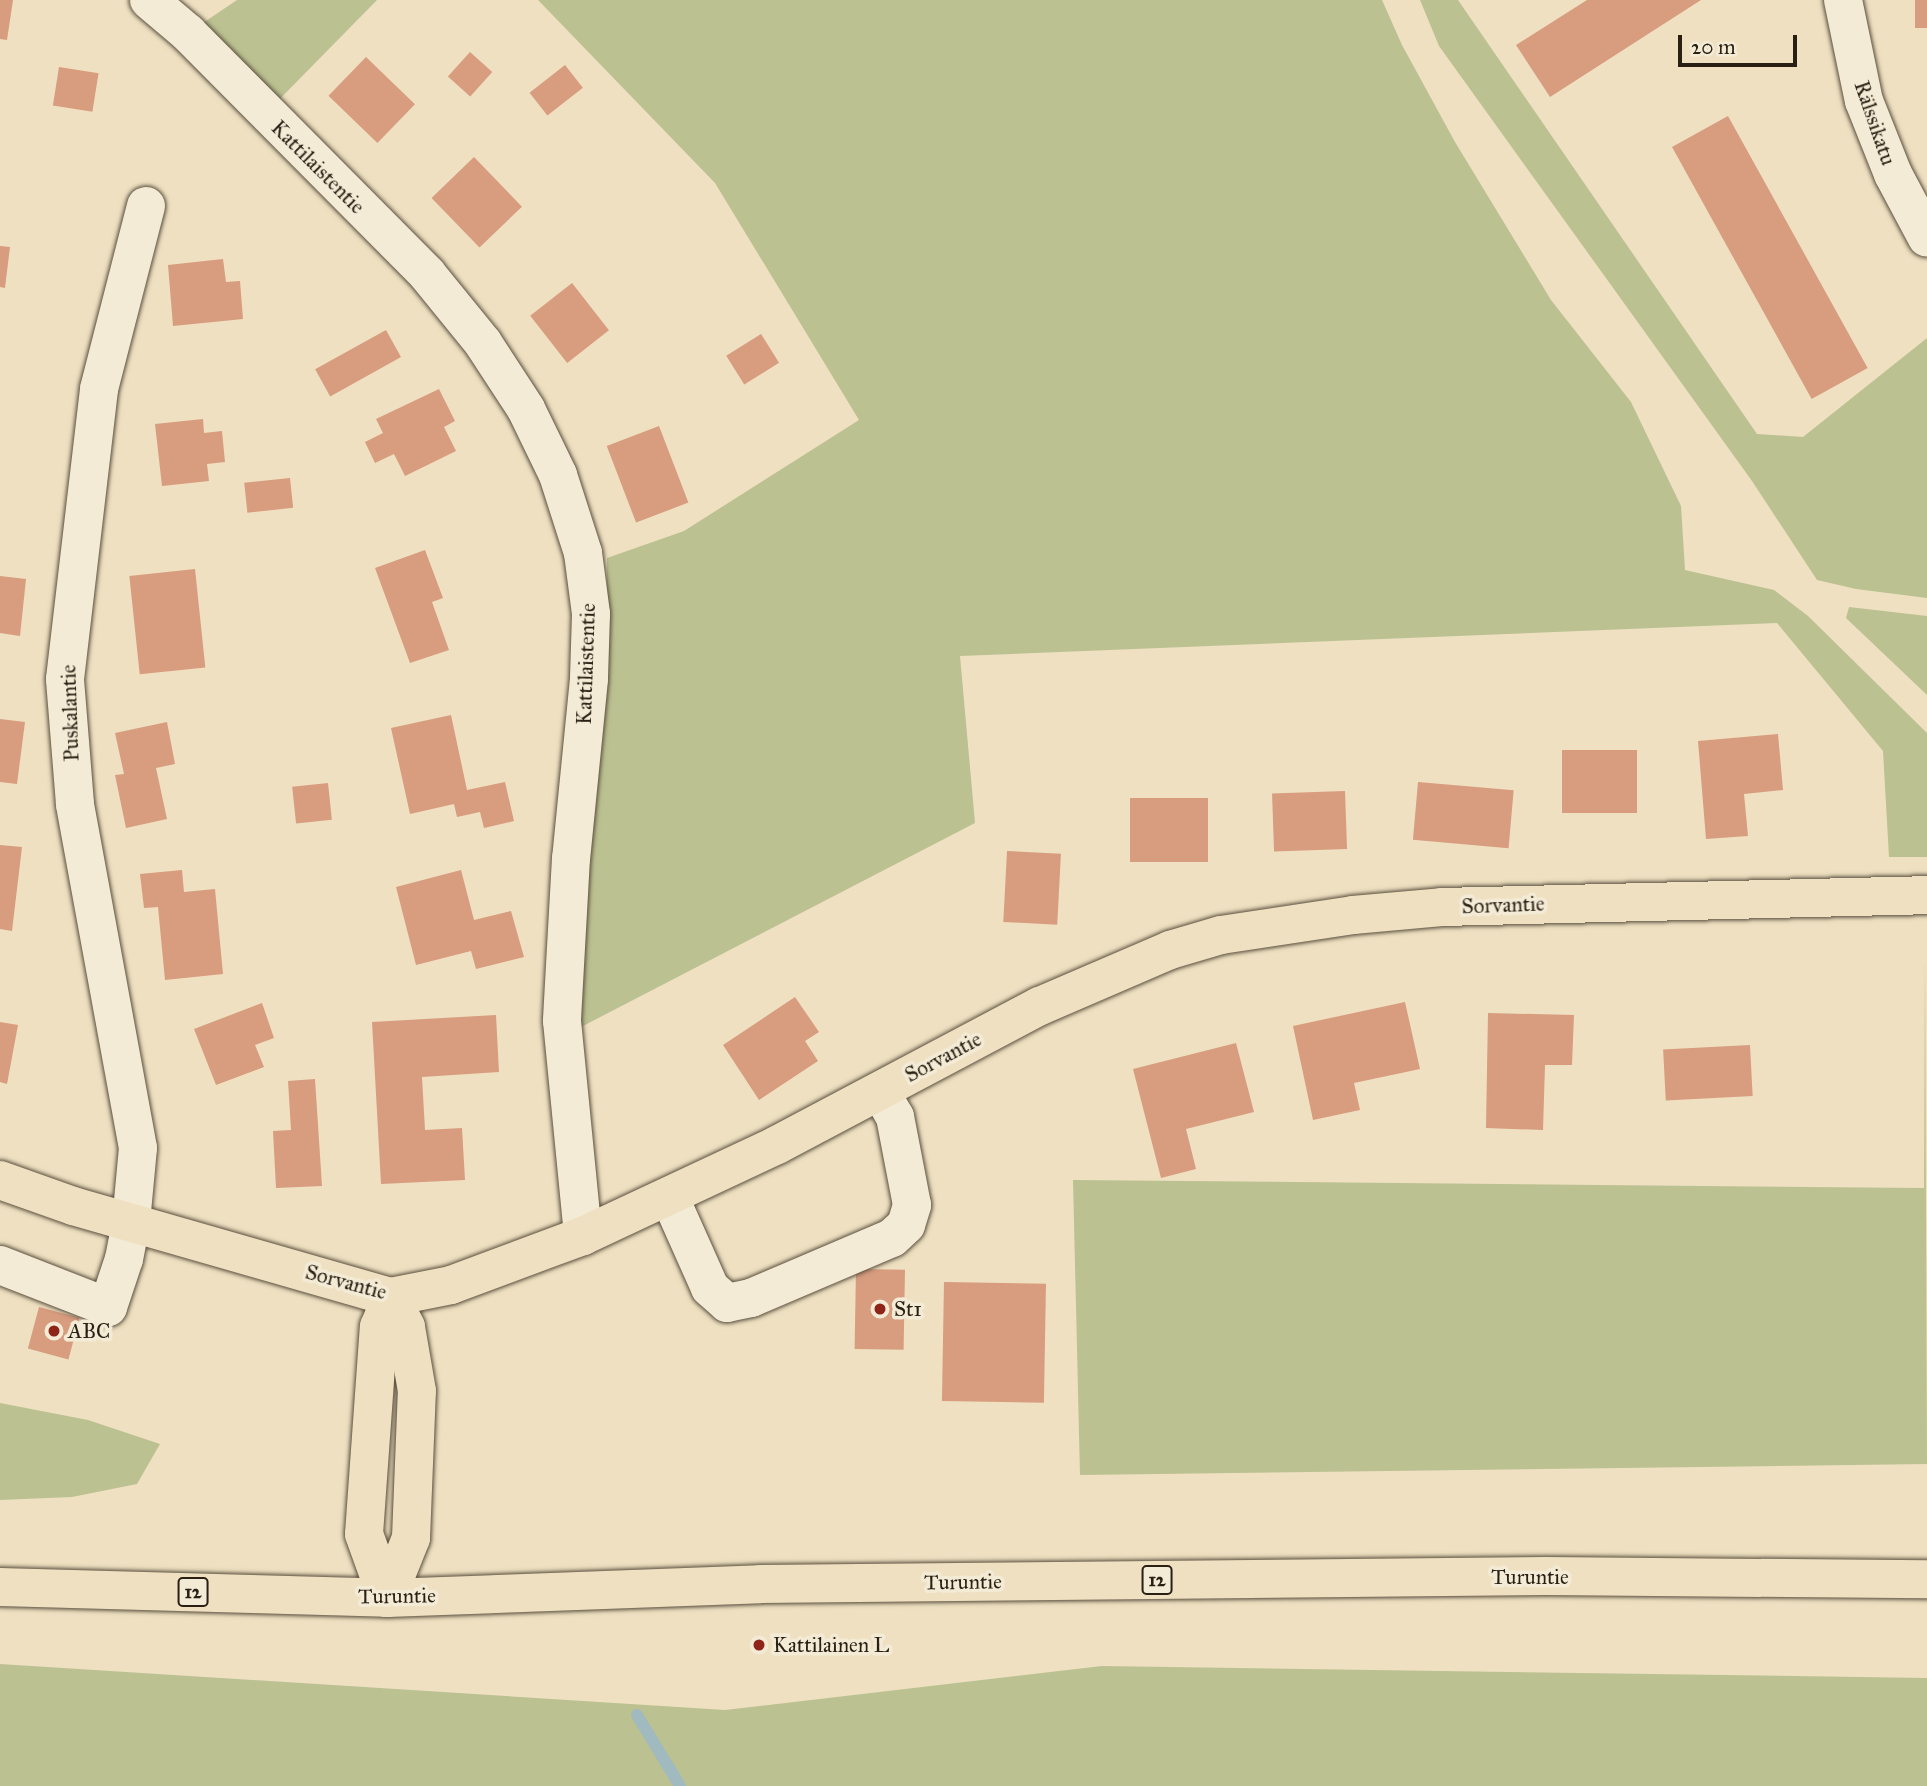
<!DOCTYPE html>
<html>
<head>
<meta charset="utf-8">
<style>
	body { margin:0 }
	#map { position:relative; width:1927px; height:1786px; overflow:hidden; background:#eee0c1; font-family:"IM FELL Great Primer",serif }
	div>[style] { position:absolute }
	[style*='--x'] { left:calc(var(--x)*1px); top:calc(var(--y)*1px); width:calc(var(--w)*1px); rotate:calc(var(--a)*1deg) }
	.green>* { inset:0; background:#bcc191 }
	.stream>* { height:12px; margin:-6px; padding:0 6px; transform-origin:6px; border-radius:6px; background:#a0babf }
	.building>* { inset:0; background:#d89c7e; transform-origin:0 0 }
	.roads { filter:drop-shadow(0 0 2px #5a4f3e) drop-shadow(0 0 2px #5a4f3e) }
	.minor>* { height:38px; margin:-19px; padding:0 19px; transform-origin:19px; border-radius:19px; background:#f4ebd7 }
	.major>* { height:38px; margin:-19px; padding:0 19px; transform-origin:19px; border-radius:19px; background:#eee0c1 }
	.highway>* { height:38px; margin:-19px; padding:0 19px; transform-origin:19px; border-radius:19px; background:#eee0c1 }
	.dots>* { width:19px; height:19px; translate:-50% -50%; box-sizing:border-box; border:4px solid #f4ebd7; border-radius:50% }
	span { translate:-50% -50%; white-space:nowrap; text-align:center; line-height:1.15; -webkit-text-stroke:7px #f4ebd7; paint-order:stroke }
	.shield-label span { padding:2px 5px; background:#f4ebd7; border:2px solid; border-radius:5px; -webkit-text-stroke-width:0 }
	.shield-label { font-size:19px; color:#291f13; font-weight:700 }
	.street-label { font-size:21px; color:#291f13 }
	.poi-label { font-size:21px; color:#291f13 }
	.left { translate:0 -50%; text-align:left }
	.scale { position:absolute; left:1678px; top:35px; width:119px; height:32px; box-sizing:border-box; border:4px solid #291f13; border-top:0; padding-left:9px; font-size:21px; line-height:24px; white-space:nowrap; color:#291f13; -webkit-text-stroke:5px #f4ebd7; paint-order:stroke }
</style>
</head>
<body>
<div id="map">
	<div class="green">
		<div style="clip-path:polygon(237px 0,377px 0,265px 114px,188px 33px)"></div>
		<div style="clip-path:polygon(538px 0,1382px 0,1402px 45px,1455px 142px,1551px 300px,1631px 402px,1681px 506px,1685px 570px,1774px 590px,1808px 616px,1927px 733px,1927px 857px,1889px 857px,1883px 751px,1777px 623px,960px 656px,975px 823px,581px 1027px,589px 857px,607px 686px,607px 558px,684px 531px,859px 420px,715px 183px)"></div>
		<div style="clip-path:polygon(1420px 0,1458px 0,1757px 434px,1803px 437px,1927px 338px,1927px 598px,1856px 589px,1817px 580px,1752px 481px,1439px 46px)"></div>
		<div style="clip-path:polygon(1849px 607px,1927px 616px,1927px 695px,1846px 618px)"></div>
		<div style="clip-path:polygon(1925px 955px,1927px 1464px,1080px 1475px,1073px 1180px,1924px 1188px)"></div>
		<div style="clip-path:polygon(0 1403px,88px 1420px,160px 1444px,137px 1484px,72px 1497px,0 1500px)"></div>
		<div style="clip-path:polygon(0 1664px,725px 1710px,1102px 1666px,1927px 1678px,1927px 1786px,0 1786px)"></div>
	</div>
	<div class="stream">
		<div style="--x:637;--y:1715;--w:83;--a:58.8"></div>
	</div>
	<div class="building">
		<div style="clip-path:polygon(0 0,13px 0,7px 40px,0 39px)"></div>
		<div style="clip-path:polygon(1587px 0,1701px 0,1550px 97px,1516px 45px)"></div>
		<div style="left:1915px;top:0;width:12px;height:28px"></div>
		<div style="left:470px;top:52px;width:30px;height:33px;rotate:42deg"></div>
		<div style="left:366px;top:57px;width:68px;height:54px;rotate:44deg"></div>
		<div style="left:565px;top:65px;width:29px;height:45px;rotate:52deg"></div>
		<div style="left:59px;top:67px;width:40px;height:39px;rotate:9deg"></div>
		<div style="left:1728px;top:116px;width:288px;height:64px;rotate:61deg"></div>
		<div style="left:474px;top:157px;width:69px;height:59px;rotate:46deg"></div>
		<div style="clip-path:polygon(0 246px,10px 247px,5px 288px,0 287px)"></div>
		<div style="clip-path:polygon(223px 259px,226px 282px,240px 281px,243px 319px,173px 326px,168px 265px)"></div>
		<div style="left:572px;top:283px;width:60px;height:53px;rotate:52deg"></div>
		<div style="left:386px;top:330px;width:31px;height:81px;rotate:61deg"></div>
		<div style="left:761px;top:334px;width:34px;height:41px;rotate:58deg"></div>
		<div style="clip-path:polygon(439px 389px,455px 421px,444px 427px,456px 451px,405px 476px,394px 454px,375px 463px,365px 442px,383px 433px,376px 419px)"></div>
		<div style="clip-path:polygon(203px 419px,204px 433px,222px 431px,225px 462px,207px 464px,209px 481px,162px 486px,155px 424px)"></div>
		<div style="left:659px;top:426px;width:82px;height:56px;rotate:69deg"></div>
		<div style="left:290px;top:478px;width:30px;height:46px;rotate:84deg"></div>
		<div style="clip-path:polygon(425px 550px,443px 598px,432px 602px,449px 650px,410px 663px,375px 568px)"></div>
		<div style="left:195px;top:569px;width:99px;height:66px;rotate:84deg"></div>
		<div style="clip-path:polygon(0 576px,26px 579px,20px 636px,0 633px)"></div>
		<div style="clip-path:polygon(451px 715px,467px 790px,505px 782px,514px 821px,484px 828px,480px 812px,457px 817px,454px 804px,410px 814px,391px 728px)"></div>
		<div style="clip-path:polygon(0 719px,25px 722px,17px 784px,0 782px)"></div>
		<div style="clip-path:polygon(167px 722px,175px 764px,156px 768px,167px 819px,126px 828px,115px 775px,124px 774px,115px 733px)"></div>
		<div style="clip-path:polygon(1778px 734px,1783px 790px,1744px 794px,1748px 836px,1706px 839px,1698px 741px)"></div>
		<div style="left:1562px;top:750px;width:75px;height:63px"></div>
		<div style="left:1418px;top:782px;width:96px;height:58px;rotate:5deg"></div>
		<div style="left:328px;top:783px;width:37px;height:36px;rotate:84deg"></div>
		<div style="left:1345px;top:791px;width:58px;height:73px;rotate:88deg"></div>
		<div style="left:1130px;top:798px;width:78px;height:64px"></div>
		<div style="clip-path:polygon(0 845px,22px 847px,12px 931px,0 929px)"></div>
		<div style="left:1007px;top:851px;width:54px;height:71px;rotate:3deg"></div>
		<div style="clip-path:polygon(182px 870px,184px 892px,215px 889px,223px 974px,165px 980px,158px 907px,144px 908px,140px 874px)"></div>
		<div style="clip-path:polygon(461px 870px,474px 920px,511px 911px,524px 957px,476px 969px,471px 951px,416px 965px,396px 887px)"></div>
		<div style="clip-path:polygon(795px 997px,819px 1032px,805px 1041px,818px 1061px,759px 1100px,723px 1045px)"></div>
		<div style="clip-path:polygon(1405px 1002px,1420px 1069px,1354px 1083px,1360px 1110px,1313px 1120px,1293px 1026px)"></div>
		<div style="clip-path:polygon(262px 1003px,274px 1038px,255px 1045px,264px 1067px,216px 1085px,194px 1029px)"></div>
		<div style="clip-path:polygon(1488px 1013px,1574px 1015px,1572px 1065px,1545px 1065px,1543px 1130px,1486px 1128px)"></div>
		<div style="clip-path:polygon(496px 1015px,499px 1072px,422px 1077px,425px 1130px,462px 1128px,465px 1180px,381px 1184px,372px 1022px)"></div>
		<div style="clip-path:polygon(0 1022px,18px 1025px,7px 1084px,0 1082px)"></div>
		<div style="clip-path:polygon(1236px 1043px,1254px 1112px,1186px 1129px,1196px 1169px,1161px 1178px,1133px 1069px)"></div>
		<div style="left:1750px;top:1045px;width:51px;height:87px;rotate:87deg"></div>
		<div style="clip-path:polygon(315px 1079px,322px 1186px,276px 1188px,273px 1131px,291px 1130px,288px 1081px)"></div>
		<div style="left:856px;top:1269px;width:49px;height:80px;rotate:1deg"></div>
		<div style="left:944px;top:1282px;width:102px;height:119px;rotate:1deg"></div>
		<div style="left:39px;top:1307px;width:42px;height:43px;rotate:15deg"></div>
	</div>
	<div class="roads">
		<div class="minor">
			<div style="--x:149;--y:0;--w:51;--a:40.2"></div>
			<div style="--x:188;--y:33;--w:339;--a:45.2"></div>
			<div style="--x:427;--y:274;--w:89;--a:50.9"></div>
			<div style="--x:483;--y:343;--w:79;--a:56.9"></div>
			<div style="--x:526;--y:409;--w:73;--a:64.1"></div>
			<div style="--x:558;--y:475;--w:82;--a:72.2"></div>
			<div style="--x:583;--y:553;--w:62;--a:82.5"></div>
			<div style="--x:591;--y:614;--w:65;--a:91.8"></div>
			<div style="--x:589;--y:679;--w:180;--a:95.7"></div>
			<div style="--x:571;--y:858;--w:163;--a:93.2"></div>
			<div style="--x:562;--y:1021;--w:216;--a:84.4"></div>
			<div style="--x:1843;--y:0;--w:103;--a:78.3"></div>
			<div style="--x:1864;--y:101;--w:79;--a:68.3"></div>
			<div style="--x:1893;--y:174;--w:72;--a:62"></div>
			<div style="--x:670;--y:1198;--w:98;--a:66"></div>
			<div style="--x:710;--y:1288;--w:23;--a:41"></div>
			<div style="--x:727;--y:1303;--w:25;--a:-12"></div>
			<div style="--x:751;--y:1298;--w:153;--a:-23.1"></div>
			<div style="--x:892;--y:1238;--w:19;--a:-43"></div>
			<div style="--x:906;--y:1225;--w:21;--a:-73"></div>
			<div style="--x:912;--y:1205;--w:90;--a:-100.9"></div>
			<div style="--x:895;--y:1117;--w:30;--a:-120"></div>
			<div style="--x:0;--y:1265;--w:116;--a:21.3"></div>
			<div style="--x:108;--y:1307;--w:51;--a:-71.6"></div>
			<div style="--x:124;--y:1259;--w:38;--a:-79"></div>
			<div style="--x:131;--y:1222;--w:74;--a:-84.6"></div>
			<div style="--x:138;--y:1148;--w:350;--a:-100.4"></div>
			<div style="--x:75;--y:804;--w:125;--a:-94.6"></div>
			<div style="--x:65;--y:679;--w:292;--a:-83.3"></div>
			<div style="--x:99;--y:389;--w:189;--a:-75.6"></div>
		</div>
		<div class="major">
			<div style="--x:0;--y:1180;--w:77;--a:19.6"></div>
			<div style="--x:73;--y:1206;--w:331;--a:16"></div>
			<div style="--x:391;--y:1297;--w:61;--a:-11.3"></div>
			<div style="--x:451;--y:1285;--w:141;--a:-20.4"></div>
			<div style="--x:583;--y:1236;--w:214;--a:-25.1"></div>
			<div style="--x:777;--y:1145;--w:297;--a:-27.9"></div>
			<div style="--x:1040;--y:1006;--w:142;--a:-23.3"></div>
			<div style="--x:1170;--y:950;--w:53;--a:-16.4"></div>
			<div style="--x:1221;--y:935;--w:134;--a:-8.6"></div>
			<div style="--x:1353;--y:915;--w:89;--a:-5.1"></div>
			<div style="--x:1442;--y:907;--w:485;--a:-1.4"></div>
			<div style="--x:387;--y:1598;--w:65;--a:-68.2"></div>
			<div style="--x:411;--y:1538;--w:147;--a:-87.7"></div>
			<div style="--x:417;--y:1391;--w:65;--a:-99.8"></div>
			<div style="--x:406;--y:1327;--w:34;--a:-117"></div>
			<div style="--x:387;--y:1598;--w:68;--a:-109.8"></div>
			<div style="--x:364;--y:1534;--w:208;--a:-85.9"></div>
			<div style="--x:379;--y:1327;--w:32;--a:-68"></div>
		</div>
		<div class="highway">
			<div style="--x:0;--y:1587;--w:387;--a:1.6"></div>
			<div style="--x:387;--y:1598;--w:373;--a:-2.1"></div>
			<div style="--x:760;--y:1584;--w:786;--a:-0.58"></div>
			<div style="--x:1546;--y:1576;--w:381;--a:0.5"></div>
		</div>
	</div>
	<div class="dots">
		<div style="left:880px;top:1309px;background:#8f2418"></div>
		<div style="left:54px;top:1331px;background:#8f2418"></div>
		<div style="left:759px;top:1645px;background:#8f2418"></div>
	</div>
	<div class="shield-label">
		<span style="left:1157px;top:1580px">12</span>
		<span style="left:193px;top:1592px">12</span>
	</div>
	<div class="street-label">
		<span style="left:1875px;top:123px;rotate:71deg">Rälssikatu</span>
		<span style="left:318px;top:167px;rotate:45deg">Kattilaistentie</span>
		<span style="left:586px;top:664px;rotate:-88deg">Kattilaistentie</span>
		<span style="left:70px;top:713px;rotate:-92deg">Puskalantie</span>
		<span style="left:1503px;top:905px;rotate:-2deg">Sorvantie</span>
		<span style="left:943px;top:1057px;rotate:-28deg">Sorvantie</span>
		<span style="left:346px;top:1282px;rotate:15deg">Sorvantie</span>
		<span style="left:1530px;top:1577px">Turuntie</span>
		<span style="left:963px;top:1582px;rotate:-1deg">Turuntie</span>
		<span style="left:397px;top:1596px;rotate:-1deg">Turuntie</span>
	</div>
	<div class="poi-label">
		<span class="left" style="left:894px;top:1309px">St1</span>
		<span class="left" style="left:68px;top:1331px">ABC</span>
		<span class="left" style="left:773px;top:1645px">Kattilainen L</span>
	</div>
	<div class="scale">20 m</div>
</div>
</body>
</html>
